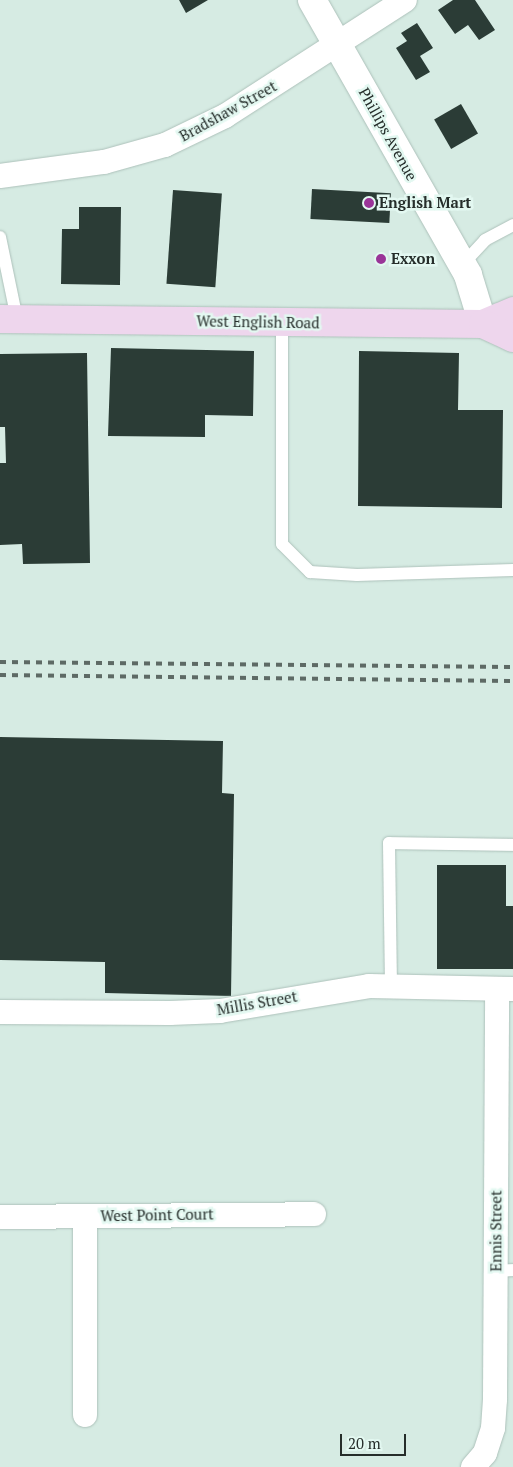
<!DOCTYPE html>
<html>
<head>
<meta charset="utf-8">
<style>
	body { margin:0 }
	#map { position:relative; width:513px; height:1467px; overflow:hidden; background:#d6ebe3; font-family:"PT Serif",serif }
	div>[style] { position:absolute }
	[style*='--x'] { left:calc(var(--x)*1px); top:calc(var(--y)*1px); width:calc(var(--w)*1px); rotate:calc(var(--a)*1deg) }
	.building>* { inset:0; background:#2b3c36; transform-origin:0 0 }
	.roads { filter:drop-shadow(0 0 1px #adc1ba) drop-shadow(0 0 1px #adc1ba) }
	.service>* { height:12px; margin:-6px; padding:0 6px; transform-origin:6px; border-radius:6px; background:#fff }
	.minor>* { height:24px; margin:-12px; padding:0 12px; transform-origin:12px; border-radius:12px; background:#fff }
	.tertiary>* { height:28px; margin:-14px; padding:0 14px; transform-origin:14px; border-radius:14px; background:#fff }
	.secondary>* { height:28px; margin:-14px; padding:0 14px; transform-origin:14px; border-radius:14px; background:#eed6ed }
	.rail>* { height:4px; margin-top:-2px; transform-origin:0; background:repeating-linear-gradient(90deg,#5e6a65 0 6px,transparent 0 12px) }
	.dots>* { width:14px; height:14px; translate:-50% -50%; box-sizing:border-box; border:2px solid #e3f8f1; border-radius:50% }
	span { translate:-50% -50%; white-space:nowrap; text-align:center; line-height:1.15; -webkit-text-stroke:5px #e3f8f1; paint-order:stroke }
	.street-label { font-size:15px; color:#252d2a }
	.poi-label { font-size:15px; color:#252d2a; font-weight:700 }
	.left { translate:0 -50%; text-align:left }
	.scale { position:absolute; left:340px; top:1434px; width:66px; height:22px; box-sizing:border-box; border:2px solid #252d2a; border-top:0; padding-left:6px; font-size:15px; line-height:18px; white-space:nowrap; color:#252d2a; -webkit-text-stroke:4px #e3f8f1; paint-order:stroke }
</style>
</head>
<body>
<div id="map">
	<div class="building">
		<div style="clip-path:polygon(179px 0,208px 0,186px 13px)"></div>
		<div style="clip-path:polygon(453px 0,475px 0,495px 30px,479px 40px,468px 25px,455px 34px,438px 10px)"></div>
		<div style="clip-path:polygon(417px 23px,433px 48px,420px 56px,430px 72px,416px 80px,396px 48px,407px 41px,401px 33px)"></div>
		<div style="left:461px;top:104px;width:34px;height:31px;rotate:60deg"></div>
		<div style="left:312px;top:189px;width:79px;height:30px;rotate:3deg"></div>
		<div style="left:173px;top:190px;width:49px;height:94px;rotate:4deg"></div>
		<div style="clip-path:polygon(79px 207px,121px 207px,120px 285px,61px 284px,62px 229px,79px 229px)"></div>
		<div style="clip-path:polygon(111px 348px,254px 351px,253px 416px,205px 415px,205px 437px,108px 436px)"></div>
		<div style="clip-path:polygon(359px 351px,459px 353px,458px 410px,503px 410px,502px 508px,358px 506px)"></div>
		<div style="clip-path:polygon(87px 353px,90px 563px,23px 564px,22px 544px,0 545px,0 463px,6px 463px,5px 427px,0 427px,0 354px)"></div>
		<div style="clip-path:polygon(0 737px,223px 741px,222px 793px,234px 794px,231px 996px,105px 993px,105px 962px,0 960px)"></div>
		<div style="clip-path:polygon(437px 865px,506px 865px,506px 906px,513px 906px,513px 969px,437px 969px)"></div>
	</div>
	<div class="roads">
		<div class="service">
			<div style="--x:0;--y:237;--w:84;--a:78.3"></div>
			<div style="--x:462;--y:265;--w:34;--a:-47"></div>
			<div style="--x:485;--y:240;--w:32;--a:-28"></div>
			<div style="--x:282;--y:322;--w:222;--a:90"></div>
			<div style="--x:282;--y:544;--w:40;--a:45"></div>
			<div style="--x:310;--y:572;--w:47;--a:3.7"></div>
			<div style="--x:357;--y:575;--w:156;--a:-1.8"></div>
			<div style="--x:391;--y:987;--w:144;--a:-90.8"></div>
			<div style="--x:389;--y:843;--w:124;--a:0.9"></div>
			<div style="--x:496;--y:1271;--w:17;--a:-3"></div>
		</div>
		<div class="minor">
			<div style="--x:0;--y:176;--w:105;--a:-7.7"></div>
			<div style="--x:104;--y:162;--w:63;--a:-15.6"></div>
			<div style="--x:165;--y:145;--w:67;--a:-25.8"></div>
			<div style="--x:225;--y:116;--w:214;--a:-32.8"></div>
			<div style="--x:0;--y:1012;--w:170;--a:0.3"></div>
			<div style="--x:170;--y:1013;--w:50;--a:-2.3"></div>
			<div style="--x:220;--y:1011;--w:151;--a:-9.5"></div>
			<div style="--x:369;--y:986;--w:144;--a:1.2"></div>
			<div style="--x:0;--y:1217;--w:314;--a:-0.5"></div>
			<div style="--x:85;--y:1415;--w:199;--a:-90"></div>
			<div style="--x:473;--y:1467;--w:18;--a:-49"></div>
			<div style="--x:485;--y:1453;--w:26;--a:-72"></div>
			<div style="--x:493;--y:1428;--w:29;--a:-86"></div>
			<div style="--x:495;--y:1399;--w:410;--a:-89.7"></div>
		</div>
		<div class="tertiary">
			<div style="--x:312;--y:0;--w:316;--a:60.4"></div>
			<div style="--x:468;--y:275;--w:51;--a:73"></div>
		</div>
		<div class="secondary">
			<div style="--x:0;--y:319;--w:483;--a:0.6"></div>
			<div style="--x:483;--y:324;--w:33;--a:-23"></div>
			<div style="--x:483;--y:324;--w:33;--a:25"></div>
		</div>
	</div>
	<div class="rail">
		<div style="--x:0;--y:662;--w:513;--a:0.56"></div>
		<div style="--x:0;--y:675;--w:513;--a:0.67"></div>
	</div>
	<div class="dots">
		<div style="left:369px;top:203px;background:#9a3498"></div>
		<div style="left:381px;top:259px;background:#9a3498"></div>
	</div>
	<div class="street-label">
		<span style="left:228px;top:111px;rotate:-29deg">Bradshaw Street</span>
		<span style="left:388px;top:134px;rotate:61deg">Phillips Avenue</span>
		<span style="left:258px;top:322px;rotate:1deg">West English Road</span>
		<span style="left:257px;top:1003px;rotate:-10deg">Millis Street</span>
		<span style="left:157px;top:1215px;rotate:-1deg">West Point Court</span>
		<span style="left:496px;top:1231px;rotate:-90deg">Ennis Street</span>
	</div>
	<div class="poi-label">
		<span class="left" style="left:379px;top:203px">English Mart</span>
		<span class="left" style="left:391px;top:259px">Exxon</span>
	</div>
	<div class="scale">20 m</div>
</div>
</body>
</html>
